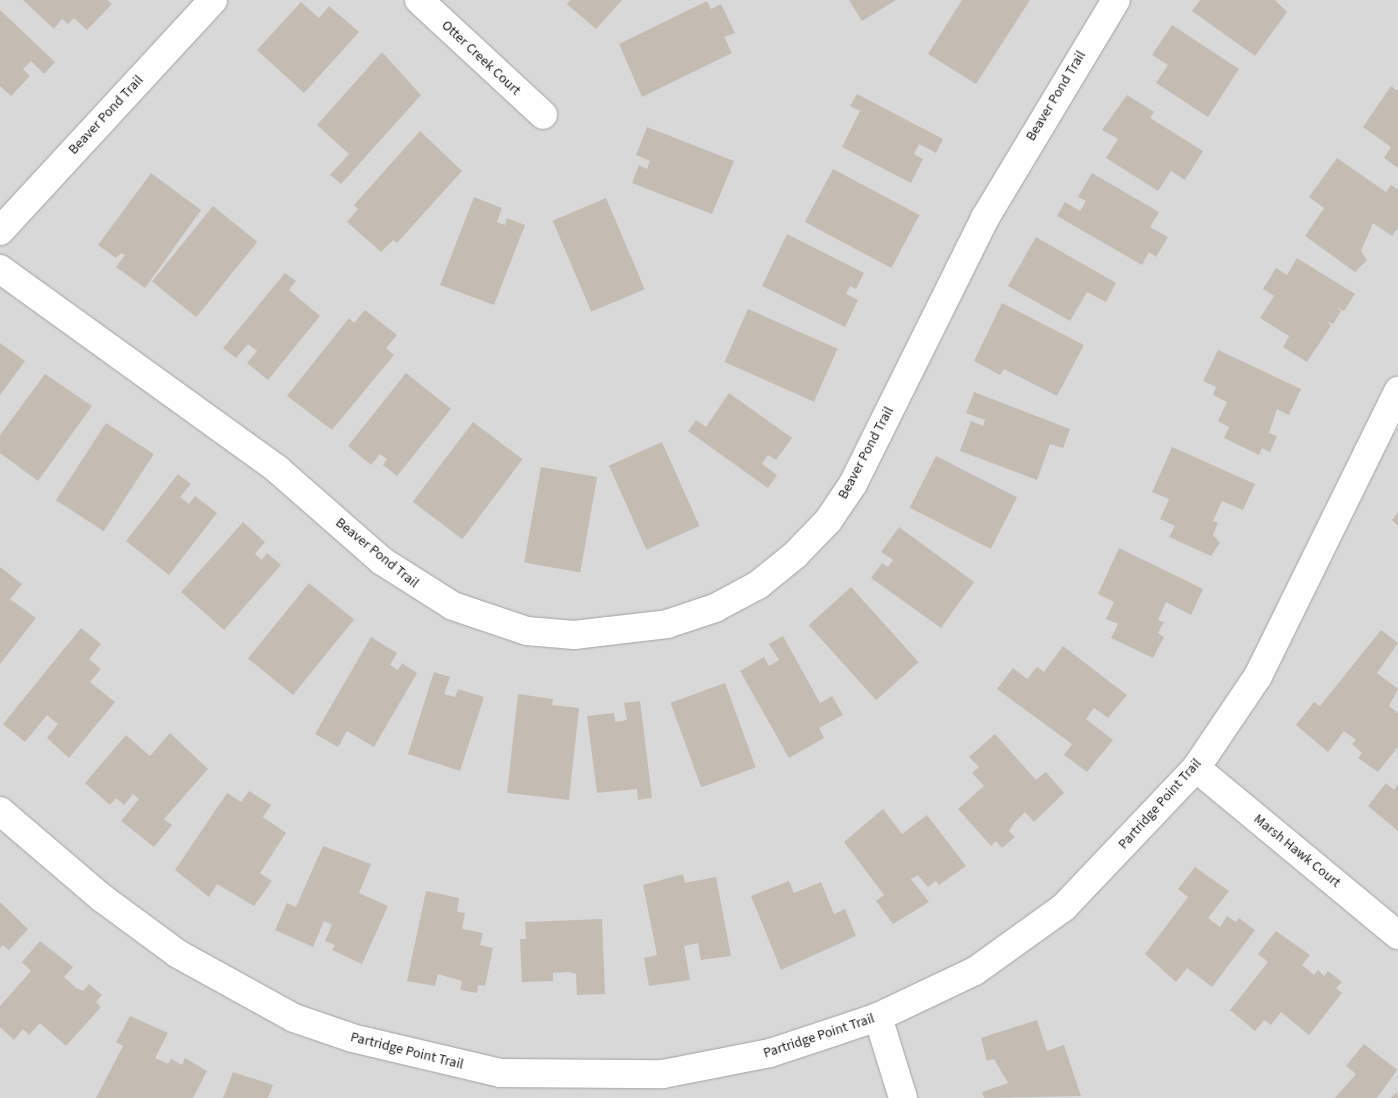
<!DOCTYPE html>
<html>
<head>
<meta charset="utf-8">
<style>
	body { margin:0 }
	#map { position:relative; width:1398px; height:1098px; overflow:hidden; background:#ede9df; font-family:"Source Sans 3",sans-serif }
	div>[style] { position:absolute }
	[style*='--x'] { left:calc(var(--x)*1px); top:calc(var(--y)*1px); width:calc(var(--w)*1px); rotate:calc(var(--a)*1deg) }
	.residential>* { inset:0; background:#d9d8d8; transform-origin:0 0 }
	.building>* { inset:0; background:#c4bbb3; transform-origin:0 0 }
	.roads { filter:drop-shadow(0 0 1px #a2a2a2) drop-shadow(0 0 1px #a2a2a2) }
	.minor>* { height:28px; margin:-14px; padding:0 14px; transform-origin:14px; border-radius:14px; background:#fff }
	span { translate:-50% -50%; white-space:nowrap; text-align:center; line-height:1.15; -webkit-text-stroke:4px #fff; paint-order:stroke }
	.street-label { font-size:14px; color:#1b1b1b }
</style>
</head>
<body>
<div id="map">
	<div class="residential">
		<div style="left:0;top:0;width:1398px;height:1098px"></div>
	</div>
	<div class="building">
		<div style="clip-path:polygon(23px 0,107px 0,112px 4px,87px 30px,74px 18px,68px 24px,62px 19px,54px 29px)"></div>
		<div style="clip-path:polygon(570px 0,622px 0,596px 29px,567px 4px)"></div>
		<div style="clip-path:polygon(849px 0,896px 0,862px 21px)"></div>
		<div style="clip-path:polygon(962px 0,1030px 0,976px 84px,928px 54px)"></div>
		<div style="clip-path:polygon(1200px 0,1275px 0,1287px 12px,1255px 56px,1192px 11px)"></div>
		<div style="clip-path:polygon(707px 1px,711px 9px,721px 4px,735px 33px,724px 37px,732px 53px,642px 97px,619px 44px)"></div>
		<div style="clip-path:polygon(301px 2px,319px 18px,329px 6px,359px 32px,304px 93px,257px 50px)"></div>
		<div style="clip-path:polygon(0 10px,55px 62px,44px 74px,31px 61px,23px 69px,30px 76px,11px 96px,0 86px)"></div>
		<div style="clip-path:polygon(1172px 25px,1239px 69px,1208px 117px,1156px 83px,1168px 65px,1152px 55px)"></div>
		<div style="clip-path:polygon(382px 52px,421px 95px,341px 184px,330px 175px,349px 154px,317px 125px)"></div>
		<div style="clip-path:polygon(1391px 86px,1398px 91px,1398px 168px,1384px 158px,1391px 147px,1363px 127px)"></div>
		<div style="clip-path:polygon(857px 94px,943px 139px,936px 153px,919px 144px,914px 154px,923px 159px,911px 183px,842px 147px,860px 111px,850px 106px)"></div>
		<div style="clip-path:polygon(1127px 95px,1154px 112px,1150px 118px,1203px 151px,1185px 180px,1171px 171px,1158px 191px,1106px 158px,1118px 139px,1102px 130px)"></div>
		<div style="clip-path:polygon(647px 127px,734px 161px,712px 214px,632px 183px,639px 165px,647px 169px,650px 161px,636px 155px)"></div>
		<div style="clip-path:polygon(420px 131px,462px 171px,397px 243px,393px 240px,381px 252px,347px 222px,358px 209px,354px 205px)"></div>
		<div style="clip-path:polygon(1337px 158px,1386px 192px,1391px 185px,1398px 190px,1398px 228px,1392px 236px,1373px 223px,1361px 251px,1367px 260px,1355px 272px,1305px 236px,1324px 208px,1309px 197px)"></div>
		<div style="left:833px;top:169px;width:98px;height:60px;rotate:28deg"></div>
		<div style="clip-path:polygon(151px 173px,201px 210px,145px 288px,116px 267px,125px 255px,121px 253px,116px 258px,98px 245px)"></div>
		<div style="clip-path:polygon(1092px 173px,1159px 212px,1150px 227px,1168px 237px,1156px 257px,1149px 252px,1142px 265px,1057px 216px,1065px 202px,1080px 211px,1086px 201px,1078px 197px)"></div>
		<div style="clip-path:polygon(474px 197px,502px 208px,497px 222px,505px 225px,507px 218px,525px 225px,494px 305px,440px 285px)"></div>
		<div style="left:606px;top:198px;width:99px;height:58px;rotate:67deg"></div>
		<div style="left:213px;top:206px;width:57px;height:97px;rotate:39deg"></div>
		<div style="clip-path:polygon(787px 234px,864px 273px,856px 289px,850px 286px,846px 294px,858px 300px,845px 327px,762px 286px)"></div>
		<div style="clip-path:polygon(1036px 237px,1116px 283px,1106px 302px,1087px 292px,1070px 321px,1008px 286px)"></div>
		<div style="clip-path:polygon(1297px 258px,1355px 294px,1344px 311px,1336px 307px,1341px 311px,1333px 324px,1327px 321px,1331px 326px,1307px 362px,1283px 347px,1289px 336px,1260px 318px,1274px 296px,1263px 289px,1276px 268px,1287px 275px)"></div>
		<div style="clip-path:polygon(285px 273px,296px 281px,289px 290px,320px 316px,268px 380px,247px 363px,257px 351px,248px 344px,236px 358px,223px 348px)"></div>
		<div style="clip-path:polygon(1002px 303px,1084px 345px,1057px 396px,1004px 369px,1000px 375px,974px 361px)"></div>
		<div style="left:748px;top:309px;width:98px;height:58px;rotate:24deg"></div>
		<div style="clip-path:polygon(365px 310px,397px 335px,386px 348px,394px 355px,332px 430px,287px 396px,349px 318px,354px 323px)"></div>
		<div style="clip-path:polygon(0 343px,25px 361px,0 395px)"></div>
		<div style="clip-path:polygon(1218px 350px,1301px 389px,1289px 415px,1277px 409px,1269px 433px,1277px 436px,1270px 452px,1262px 448px,1259px 455px,1224px 438px,1229px 427px,1218px 421px,1227px 402px,1213px 395px,1216px 387px,1203px 381px)"></div>
		<div style="clip-path:polygon(406px 373px,451px 409px,397px 476px,383px 465px,387px 459px,380px 454px,371px 465px,348px 446px)"></div>
		<div style="clip-path:polygon(45px 374px,92px 406px,38px 481px,0 453px,0 435px)"></div>
		<div style="clip-path:polygon(974px 392px,1070px 429px,1063px 448px,1050px 444px,1037px 480px,960px 451px,971px 421px,983px 426px,985px 420px,966px 413px)"></div>
		<div style="clip-path:polygon(729px 393px,792px 438px,776px 460px,768px 455px,762px 464px,777px 475px,768px 488px,688px 431px,696px 420px,706px 427px)"></div>
		<div style="left:473px;top:422px;width:62px;height:100px;rotate:37deg"></div>
		<div style="left:106px;top:423px;width:57px;height:92px;rotate:33deg"></div>
		<div style="left:662px;top:442px;width:92px;height:58px;rotate:66deg"></div>
		<div style="clip-path:polygon(1172px 447px,1255px 484px,1243px 510px,1222px 501px,1213px 521px,1218px 523px,1213px 535px,1220px 543px,1211px 556px,1169px 537px,1175px 526px,1160px 519px,1169px 499px,1152px 492px)"></div>
		<div style="left:936px;top:456px;width:91px;height:58px;rotate:27deg"></div>
		<div style="left:541px;top:467px;width:57px;height:97px;rotate:10deg"></div>
		<div style="clip-path:polygon(178px 474px,191px 484px,180px 497px,189px 504px,195px 496px,217px 513px,169px 575px,126px 541px)"></div>
		<div style="clip-path:polygon(1398px 512px,1398px 526px,1392px 520px)"></div>
		<div style="clip-path:polygon(243px 522px,265px 542px,255px 554px,262px 560px,267px 553px,281px 565px,224px 630px,181px 592px)"></div>
		<div style="clip-path:polygon(899px 527px,974px 582px,941px 628px,871px 578px,882px 563px,888px 567px,893px 560px,881px 552px)"></div>
		<div style="clip-path:polygon(1119px 548px,1203px 589px,1191px 615px,1166px 602px,1158px 620px,1164px 622px,1158px 633px,1164px 637px,1153px 658px,1111px 638px,1118px 624px,1106px 619px,1114px 602px,1098px 594px)"></div>
		<div style="clip-path:polygon(0 567px,22px 584px,10px 599px,36px 618px,0 664px)"></div>
		<div style="left:309px;top:583px;width:58px;height:97px;rotate:39deg"></div>
		<div style="left:851px;top:587px;width:101px;height:57px;rotate:48deg"></div>
		<div style="clip-path:polygon(81px 628px,101px 644px,89px 659px,101px 669px,90px 682px,115px 702px,69px 758px,47px 738px,58px 724px,47px 715px,25px 742px,3px 724px)"></div>
		<div style="clip-path:polygon(1381px 630px,1398px 643px,1377px 673px,1398px 689px,1389px 706px,1398px 713px,1398px 747px,1378px 772px,1358px 758px,1362px 753px,1352px 744px,1356px 740px,1344px 731px,1328px 752px,1296px 725px,1314px 702px,1320px 706px)"></div>
		<div style="clip-path:polygon(783px 636px,820px 703px,832px 696px,843px 715px,819px 728px,824px 738px,789px 758px,740px 671px,764px 657px,769px 666px,779px 660px,769px 644px)"></div>
		<div style="clip-path:polygon(371px 637px,397px 653px,390px 665px,398px 670px,402px 663px,417px 673px,374px 747px,347px 731px,338px 747px,315px 734px)"></div>
		<div style="clip-path:polygon(1063px 646px,1127px 695px,1108px 718px,1094px 708px,1086px 719px,1113px 740px,1087px 772px,1064px 755px,1072px 744px,997px 689px,1013px 668px,1027px 679px,1037px 667px,1044px 672px)"></div>
		<div style="clip-path:polygon(434px 672px,450px 677px,444px 694px,455px 697px,458px 689px,484px 697px,460px 771px,408px 754px)"></div>
		<div style="left:725px;top:683px;width:90px;height:58px;rotate:70deg"></div>
		<div style="clip-path:polygon(518px 694px,553px 699px,552px 705px,579px 708px,569px 800px,507px 793px)"></div>
		<div style="clip-path:polygon(640px 701px,652px 798px,638px 800px,637px 789px,597px 793px,587px 716px,614px 713px,615px 722px,627px 720px,624px 703px)"></div>
		<div style="clip-path:polygon(170px 733px,208px 769px,164px 819px,172px 825px,154px 847px,121px 821px,139px 799px,133px 794px,124px 805px,116px 798px,110px 805px,85px 783px,126px 735px,150px 756px)"></div>
		<div style="clip-path:polygon(995px 734px,1036px 780px,1046px 772px,1064px 793px,1034px 822px,1025px 812px,1014px 823px,1009px 831px,1015px 837px,1002px 848px,996px 841px,991px 846px,958px 809px,984px 786px,972px 773px,979px 767px,969px 757px)"></div>
		<div style="clip-path:polygon(1386px 783px,1394px 790px,1398px 784px,1398px 831px,1368px 806px)"></div>
		<div style="clip-path:polygon(249px 791px,271px 805px,263px 817px,286px 833px,260px 873px,272px 881px,254px 906px,217px 884px,209px 897px,175px 870px,227px 793px,241px 802px)"></div>
		<div style="clip-path:polygon(883px 809px,902px 834px,927px 815px,966px 866px,939px 885px,936px 881px,928px 887px,918px 875px,911px 879px,929px 902px,893px 924px,876px 901px,884px 895px,844px 842px)"></div>
		<div style="clip-path:polygon(323px 846px,371px 864px,359px 893px,388px 906px,362px 964px,332px 950px,335px 945px,325px 941px,332px 925px,324px 921px,313px 947px,275px 930px,287px 903px,296px 907px)"></div>
		<div style="clip-path:polygon(1195px 867px,1229px 891px,1208px 918px,1220px 927px,1227px 916px,1236px 922px,1239px 918px,1255px 930px,1212px 987px,1187px 968px,1176px 982px,1145px 954px,1188px 897px,1178px 889px)"></div>
		<div style="clip-path:polygon(683px 874px,685px 883px,716px 877px,731px 956px,701px 960px,698px 943px,684px 946px,690px 980px,649px 986px,644px 958px,657px 955px,643px 885px)"></div>
		<div style="clip-path:polygon(789px 881px,794px 893px,821px 882px,834px 914px,845px 909px,856px 936px,781px 970px,751px 896px)"></div>
		<div style="clip-path:polygon(426px 891px,459px 898px,457px 912px,465px 913px,462px 929px,483px 933px,480px 945px,493px 948px,485px 986px,478px 985px,477px 993px,460px 990px,462px 981px,438px 974px,435px 986px,407px 981px)"></div>
		<div style="clip-path:polygon(0 902px,28px 929px,9px 950px,3px 945px,0 948px)"></div>
		<div style="clip-path:polygon(602px 919px,605px 994px,577px 995px,576px 974px,569px 972px,553px 973px,553px 981px,522px 982px,520px 939px,526px 939px,525px 922px)"></div>
		<div style="clip-path:polygon(1276px 931px,1310px 955px,1302px 965px,1314px 975px,1318px 970px,1324px 976px,1328px 971px,1342px 982px,1336px 988px,1342px 993px,1309px 1035px,1281px 1012px,1271px 1025px,1264px 1020px,1255px 1031px,1230px 1010px,1268px 962px,1258px 954px)"></div>
		<div style="clip-path:polygon(40px 941px,73px 967px,64px 977px,76px 988px,83px 991px,89px 984px,102px 995px,96px 1002px,101px 1007px,66px 1046px,40px 1023px,29px 1035px,23px 1029px,14px 1040px,0 1027px,0 1006px,31px 971px,22px 962px)"></div>
		<div style="clip-path:polygon(130px 1016px,168px 1033px,155px 1058px,168px 1064px,171px 1059px,182px 1065px,185px 1058px,207px 1071px,193px 1098px,96px 1098px,123px 1046px,116px 1042px)"></div>
		<div style="clip-path:polygon(1037px 1020px,1047px 1051px,1064px 1045px,1081px 1096px,984px 1098px,982px 1092px,1008px 1083px,994px 1059px,987px 1061px,981px 1038px)"></div>
		<div style="clip-path:polygon(1364px 1044px,1397px 1070px,1377px 1098px,1335px 1098px,1356px 1074px,1346px 1066px)"></div>
		<div style="clip-path:polygon(233px 1072px,273px 1085px,268px 1098px,223px 1098px)"></div>
		<div style="clip-path:polygon(1397px 1092px,1398px 1098px,1391px 1098px)"></div>
	</div>
	<div class="roads">
		<div class="minor">
			<div style="--x:419;--y:0;--w:169;--a:42.8"></div>
			<div style="--x:0;--y:231;--w:314;--a:-47.3"></div>
			<div style="--x:0;--y:269;--w:342;--a:35.8"></div>
			<div style="--x:277;--y:469;--w:140;--a:41.2"></div>
			<div style="--x:382;--y:561;--w:84;--a:32.4"></div>
			<div style="--x:453;--y:606;--w:78;--a:18.7"></div>
			<div style="--x:527;--y:631;--w:47;--a:4.9"></div>
			<div style="--x:574;--y:635;--w:94;--a:-6.7"></div>
			<div style="--x:667;--y:624;--w:51;--a:-18.4"></div>
			<div style="--x:715;--y:608;--w:49;--a:-28.1"></div>
			<div style="--x:758;--y:585;--w:48;--a:-39"></div>
			<div style="--x:795;--y:555;--w:47;--a:-45.9"></div>
			<div style="--x:828;--y:521;--w:45;--a:-56"></div>
			<div style="--x:853;--y:484;--w:297;--a:-63.6"></div>
			<div style="--x:985;--y:218;--w:254;--a:-59"></div>
			<div style="--x:1196;--y:768;--w:262;--a:39.6"></div>
			<div style="--x:0;--y:811;--w:134;--a:40.5"></div>
			<div style="--x:102;--y:898;--w:94;--a:36.4"></div>
			<div style="--x:178;--y:954;--w:132;--a:28.9"></div>
			<div style="--x:294;--y:1018;--w:61;--a:19"></div>
			<div style="--x:352;--y:1038;--w:152;--a:13.3"></div>
			<div style="--x:500;--y:1073;--w:163;--a:0.4"></div>
			<div style="--x:663;--y:1074;--w:109;--a:-11.1"></div>
			<div style="--x:770;--y:1053;--w:114;--a:-18.4"></div>
			<div style="--x:878;--y:1017;--w:107;--a:-25.4"></div>
			<div style="--x:975;--y:971;--w:110;--a:-35.7"></div>
			<div style="--x:1064;--y:907;--w:192;--a:-46.5"></div>
			<div style="--x:1196;--y:768;--w:111;--a:-56"></div>
			<div style="--x:1258;--y:676;--w:318;--a:-63.8"></div>
			<div style="--x:878;--y:1017;--w:85;--a:72.8"></div>
		</div>
	</div>
	<div class="street-label">
		<span style="left:481px;top:58px;rotate:43deg">Otter Creek Court</span>
		<span style="left:1056px;top:96px;rotate:-59deg">Beaver Pond Trail</span>
		<span style="left:106px;top:115px;rotate:-47deg">Beaver Pond Trail</span>
		<span style="left:866px;top:453px;rotate:-62deg">Beaver Pond Trail</span>
		<span style="left:377px;top:553px;rotate:39deg">Beaver Pond Trail</span>
		<span style="left:1160px;top:804px;rotate:-48deg">Partridge Point Trail</span>
		<span style="left:1297px;top:851px;rotate:39deg">Marsh Hawk Court</span>
		<span style="left:819px;top:1036px;rotate:-18deg">Partridge Point Trail</span>
		<span style="left:407px;top:1051px;rotate:14deg">Partridge Point Trail</span>
	</div>
</div>
</body>
</html>
